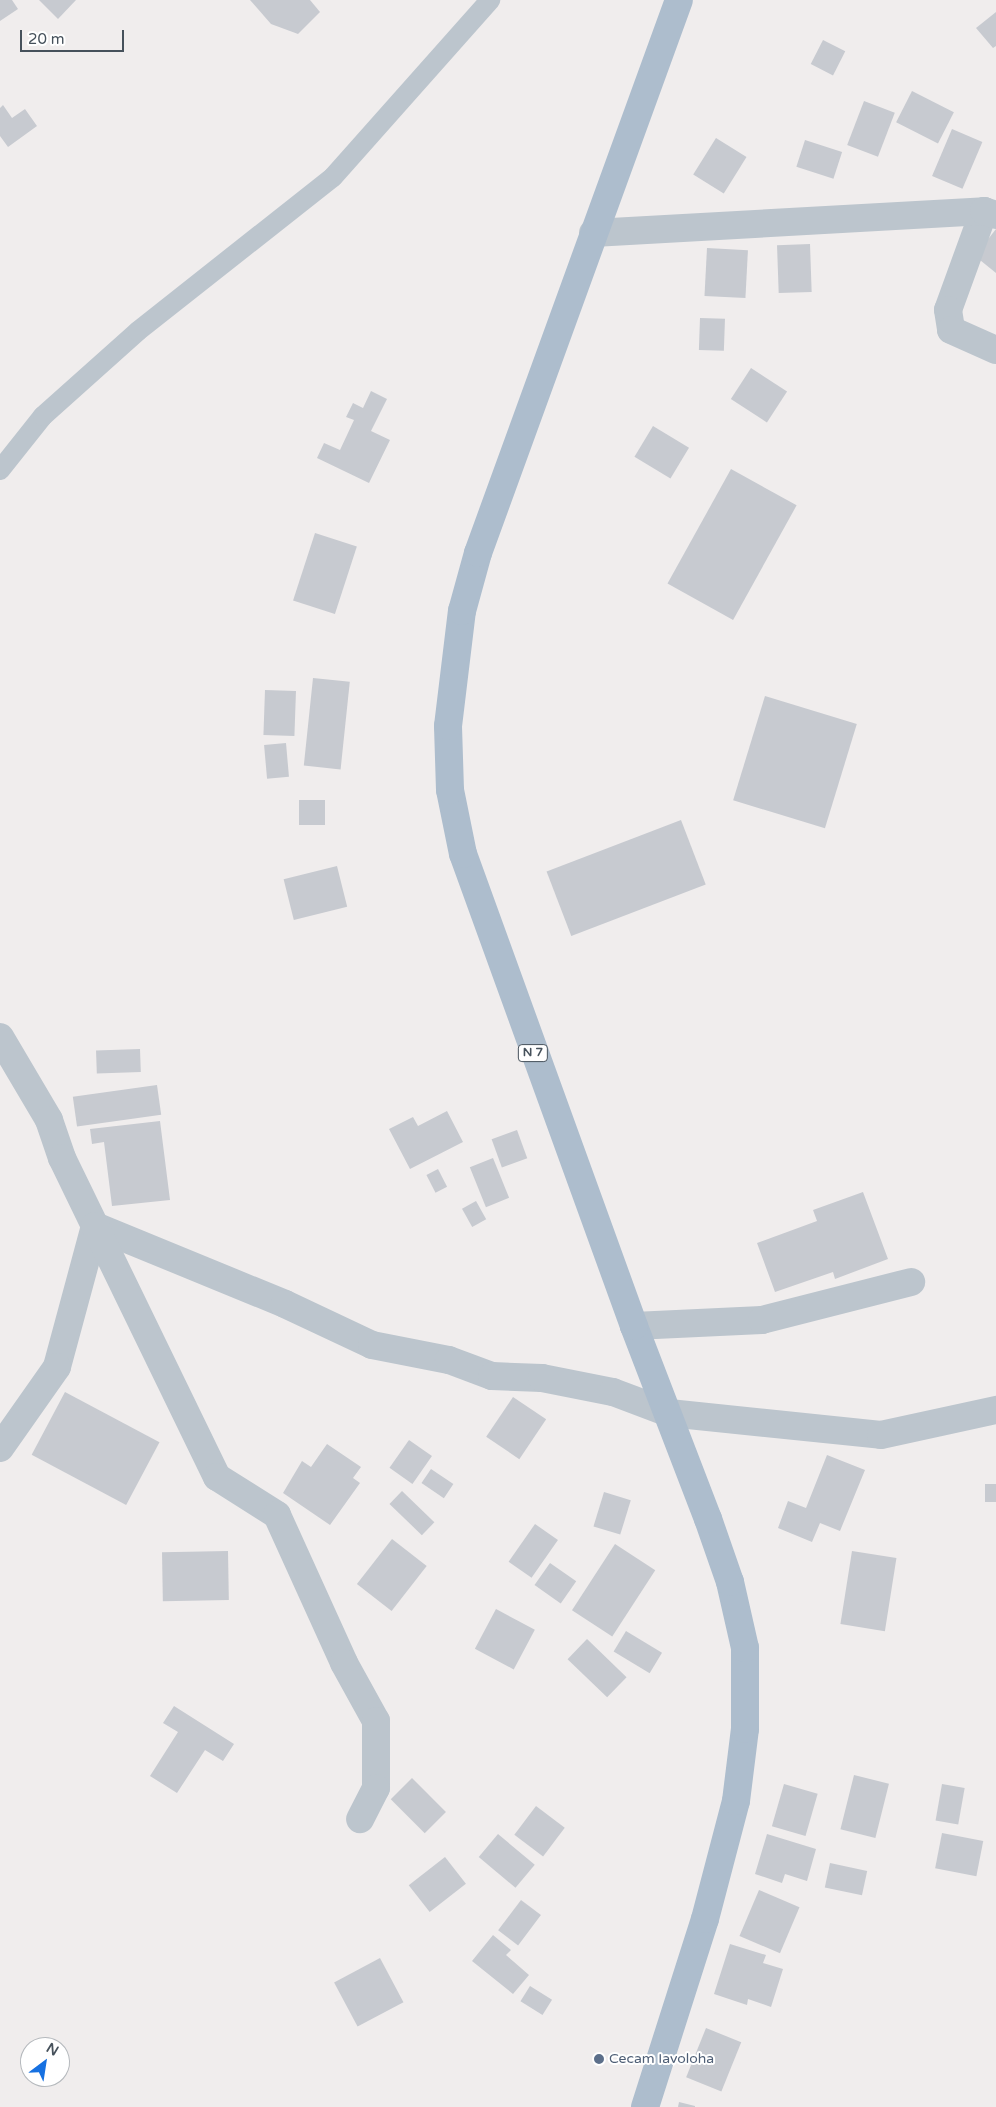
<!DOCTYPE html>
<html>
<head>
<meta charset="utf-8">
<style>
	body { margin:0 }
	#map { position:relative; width:996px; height:2107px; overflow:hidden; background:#f0eded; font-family:"Varela Round",sans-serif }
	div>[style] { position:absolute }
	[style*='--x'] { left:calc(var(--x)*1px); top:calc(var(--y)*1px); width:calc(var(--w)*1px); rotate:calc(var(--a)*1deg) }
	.building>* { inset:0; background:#c7cad0; transform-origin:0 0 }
	.service>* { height:20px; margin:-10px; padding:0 10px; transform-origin:10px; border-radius:10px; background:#bcc5cd }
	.minor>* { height:28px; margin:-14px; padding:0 14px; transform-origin:14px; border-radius:14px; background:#bcc5cd }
	.primary>* { height:28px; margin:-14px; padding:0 14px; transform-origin:14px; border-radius:14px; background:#adbdcd }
	.dots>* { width:14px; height:14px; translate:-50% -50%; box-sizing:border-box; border:2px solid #fff; border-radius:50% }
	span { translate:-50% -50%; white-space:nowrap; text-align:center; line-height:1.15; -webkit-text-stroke:4px #fff; paint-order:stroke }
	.shield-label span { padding:1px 4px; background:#fff; border:1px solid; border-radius:4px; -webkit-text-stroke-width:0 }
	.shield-label { font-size:12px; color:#46515b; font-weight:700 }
	.service-label { font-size:14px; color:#4e5e75 }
	.left { translate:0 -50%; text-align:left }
	.north { position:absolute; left:20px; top:2037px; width:50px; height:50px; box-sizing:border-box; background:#fff; border:1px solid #b5b9bd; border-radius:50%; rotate:31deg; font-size:14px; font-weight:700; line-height:20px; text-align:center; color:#46515b }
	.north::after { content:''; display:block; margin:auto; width:18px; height:22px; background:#1771e1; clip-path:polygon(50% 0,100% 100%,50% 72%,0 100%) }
	.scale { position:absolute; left:20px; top:30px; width:104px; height:22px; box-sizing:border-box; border:2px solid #46515b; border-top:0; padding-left:6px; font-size:15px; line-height:18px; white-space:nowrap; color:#46515b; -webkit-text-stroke:4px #fff; paint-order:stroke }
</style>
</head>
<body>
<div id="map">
	<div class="building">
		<div style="clip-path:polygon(0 0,12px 0,18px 9px,0 21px)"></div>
		<div style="clip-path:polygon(39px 0,76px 0,58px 19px)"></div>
		<div style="clip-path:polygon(250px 0,310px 0,320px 12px,298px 34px,271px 24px)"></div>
		<div style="clip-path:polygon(996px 12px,996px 46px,993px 48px,976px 28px)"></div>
		<div style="left:823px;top:40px;width:25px;height:27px;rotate:27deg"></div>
		<div style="left:912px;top:91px;width:47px;height:35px;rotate:27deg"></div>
		<div style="left:864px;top:101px;width:33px;height:47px;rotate:21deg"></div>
		<div style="clip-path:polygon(3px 105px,12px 118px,25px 109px,37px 126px,8px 147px,0 136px,0 108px)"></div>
		<div style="left:952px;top:129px;width:33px;height:51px;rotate:23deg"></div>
		<div style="left:716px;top:138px;width:36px;height:43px;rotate:32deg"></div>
		<div style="left:805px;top:140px;width:39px;height:28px;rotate:18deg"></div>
		<div style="clip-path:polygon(996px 229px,996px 273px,975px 256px)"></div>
		<div style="left:810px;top:244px;width:48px;height:33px;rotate:88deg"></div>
		<div style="left:707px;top:248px;width:41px;height:48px;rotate:3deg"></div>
		<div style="left:700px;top:318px;width:25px;height:32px;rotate:2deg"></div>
		<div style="left:751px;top:368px;width:43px;height:37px;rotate:33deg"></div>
		<div style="clip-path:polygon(371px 391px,387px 399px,371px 431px,390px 440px,369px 483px,317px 458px,324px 443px,340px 450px,354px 420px,346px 417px,353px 403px,363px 408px)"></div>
		<div style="left:653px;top:426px;width:42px;height:36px;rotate:31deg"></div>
		<div style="left:731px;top:469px;width:75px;height:131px;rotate:29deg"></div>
		<div style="left:315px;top:533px;width:44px;height:71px;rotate:18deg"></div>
		<div style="left:313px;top:678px;width:37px;height:88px;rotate:6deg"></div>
		<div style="left:265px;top:690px;width:31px;height:45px;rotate:2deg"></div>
		<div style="left:765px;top:696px;width:96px;height:109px;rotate:17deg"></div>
		<div style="left:286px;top:743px;width:34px;height:22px;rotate:85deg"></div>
		<div style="left:325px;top:800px;width:25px;height:26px;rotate:90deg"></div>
		<div style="left:681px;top:820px;width:69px;height:144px;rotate:69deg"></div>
		<div style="left:337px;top:866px;width:42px;height:55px;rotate:76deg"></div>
		<div style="left:140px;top:1049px;width:23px;height:44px;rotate:88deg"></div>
		<div style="left:157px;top:1085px;width:30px;height:85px;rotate:82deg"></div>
		<div style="clip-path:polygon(447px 1111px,463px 1142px,410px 1169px,389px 1129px,413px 1117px,418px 1126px)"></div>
		<div style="clip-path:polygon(160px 1121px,170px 1200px,112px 1206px,104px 1142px,92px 1144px,90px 1129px)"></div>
		<div style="left:517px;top:1130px;width:30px;height:27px;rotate:70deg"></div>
		<div style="left:493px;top:1158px;width:43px;height:25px;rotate:68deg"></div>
		<div style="left:438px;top:1169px;width:20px;height:13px;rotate:63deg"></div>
		<div style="clip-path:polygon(863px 1192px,888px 1259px,835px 1279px,833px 1272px,775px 1292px,757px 1243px,817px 1221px,813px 1210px)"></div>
		<div style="left:476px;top:1201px;width:21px;height:16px;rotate:61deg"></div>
		<div style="left:65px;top:1392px;width:107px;height:71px;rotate:28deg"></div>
		<div style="left:513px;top:1397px;width:40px;height:48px;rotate:34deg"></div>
		<div style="left:409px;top:1440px;width:28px;height:34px;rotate:35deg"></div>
		<div style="clip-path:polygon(327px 1444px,361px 1467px,353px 1478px,360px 1483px,330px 1525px,283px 1493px,302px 1461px,311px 1467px)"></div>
		<div style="clip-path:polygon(827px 1455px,865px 1470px,840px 1531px,820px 1523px,812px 1542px,778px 1528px,788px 1501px,806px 1508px)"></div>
		<div style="left:431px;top:1469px;width:27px;height:17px;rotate:34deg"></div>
		<div style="left:985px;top:1484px;width:11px;height:18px"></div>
		<div style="left:402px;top:1491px;width:45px;height:18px;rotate:44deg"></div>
		<div style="left:604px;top:1492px;width:28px;height:36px;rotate:17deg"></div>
		<div style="left:535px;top:1524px;width:28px;height:46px;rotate:35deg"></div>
		<div style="left:392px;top:1539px;width:44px;height:57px;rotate:38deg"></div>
		<div style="left:615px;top:1544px;width:48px;height:79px;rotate:33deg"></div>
		<div style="left:228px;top:1551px;width:49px;height:66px;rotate:89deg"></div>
		<div style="left:852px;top:1551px;width:45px;height:74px;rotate:9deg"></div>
		<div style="left:550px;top:1563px;width:32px;height:27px;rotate:35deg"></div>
		<div style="left:496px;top:1609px;width:44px;height:45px;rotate:28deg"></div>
		<div style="left:626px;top:1631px;width:42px;height:24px;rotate:31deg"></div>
		<div style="left:587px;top:1639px;width:55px;height:28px;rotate:44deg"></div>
		<div style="clip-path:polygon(174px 1706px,234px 1744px,223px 1761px,205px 1750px,177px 1793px,150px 1776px,178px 1732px,163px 1723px)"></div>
		<div style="left:854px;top:1775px;width:36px;height:56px;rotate:14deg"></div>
		<div style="left:412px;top:1778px;width:48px;height:30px;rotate:45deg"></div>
		<div style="left:784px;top:1784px;width:35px;height:44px;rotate:16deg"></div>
		<div style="left:942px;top:1784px;width:23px;height:37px;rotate:10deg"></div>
		<div style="left:536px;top:1806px;width:36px;height:36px;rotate:37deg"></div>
		<div style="left:942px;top:1833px;width:42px;height:36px;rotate:11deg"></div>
		<div style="left:498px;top:1834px;width:48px;height:30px;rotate:40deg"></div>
		<div style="clip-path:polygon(767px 1834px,816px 1849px,807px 1881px,785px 1874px,782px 1883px,755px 1874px)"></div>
		<div style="left:445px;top:1857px;width:34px;height:46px;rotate:52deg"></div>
		<div style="left:830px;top:1863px;width:38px;height:25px;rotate:12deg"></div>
		<div style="left:759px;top:1890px;width:44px;height:50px;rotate:23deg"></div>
		<div style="left:521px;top:1900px;width:25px;height:38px;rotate:37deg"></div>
		<div style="clip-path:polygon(493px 1935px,511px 1950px,506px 1955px,529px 1975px,513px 1994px,472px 1961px)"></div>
		<div style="clip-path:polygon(730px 1944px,766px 1955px,763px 1963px,783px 1969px,771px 2007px,748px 1999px,747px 2005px,714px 1994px)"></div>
		<div style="left:380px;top:1958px;width:50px;height:52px;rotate:62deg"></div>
		<div style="left:530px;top:1986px;width:26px;height:18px;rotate:32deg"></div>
		<div style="left:706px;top:2028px;width:38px;height:53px;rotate:22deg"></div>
		<div style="clip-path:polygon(679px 2102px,695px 2106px,695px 2107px,678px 2107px)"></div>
	</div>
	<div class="service">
		<div style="--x:0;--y:470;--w:69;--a:-51.5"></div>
		<div style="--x:43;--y:416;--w:127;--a:-41.8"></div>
		<div style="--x:138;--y:331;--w:248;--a:-38.3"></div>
		<div style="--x:333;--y:177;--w:237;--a:-48.4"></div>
	</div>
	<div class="minor">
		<div style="--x:984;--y:211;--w:105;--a:110"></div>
		<div style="--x:948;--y:310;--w:20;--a:81"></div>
		<div style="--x:951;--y:330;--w:49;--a:24"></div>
		<div style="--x:593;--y:233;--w:392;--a:-3.2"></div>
		<div style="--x:984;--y:211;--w:13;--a:18"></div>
		<div style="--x:0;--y:1037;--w:96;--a:59.4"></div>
		<div style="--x:49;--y:1120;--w:40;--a:71.1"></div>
		<div style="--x:62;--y:1158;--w:76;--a:64.1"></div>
		<div style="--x:95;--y:1226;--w:146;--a:105.1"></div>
		<div style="--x:57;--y:1367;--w:99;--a:125.1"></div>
		<div style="--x:95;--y:1226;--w:205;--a:22.3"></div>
		<div style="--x:285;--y:1304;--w:96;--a:25.2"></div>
		<div style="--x:372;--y:1345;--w:78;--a:11"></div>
		<div style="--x:449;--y:1360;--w:46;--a:20.4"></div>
		<div style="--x:492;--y:1376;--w:50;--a:2.3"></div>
		<div style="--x:542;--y:1378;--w:72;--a:11.2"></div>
		<div style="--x:613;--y:1392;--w:60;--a:20.6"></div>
		<div style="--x:669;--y:1413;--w:213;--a:5.9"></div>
		<div style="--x:881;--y:1435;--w:118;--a:-12.3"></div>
		<div style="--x:95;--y:1226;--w:279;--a:64.1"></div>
		<div style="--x:217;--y:1477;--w:71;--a:32.3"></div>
		<div style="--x:277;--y:1515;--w:162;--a:65.6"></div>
		<div style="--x:344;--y:1663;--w:66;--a:61.1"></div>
		<div style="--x:376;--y:1721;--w:67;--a:90"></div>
		<div style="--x:376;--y:1788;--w:35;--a:117"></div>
		<div style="--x:634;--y:1326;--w:128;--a:-2.7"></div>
		<div style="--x:762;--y:1320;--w:154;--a:-14.3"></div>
	</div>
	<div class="primary">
		<div style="--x:645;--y:2107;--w:197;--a:-72.3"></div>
		<div style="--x:705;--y:1919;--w:122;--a:-75.3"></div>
		<div style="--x:736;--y:1801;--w:73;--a:-82.9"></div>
		<div style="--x:745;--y:1729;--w:81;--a:-90"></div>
		<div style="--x:745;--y:1648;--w:68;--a:-102.8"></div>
		<div style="--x:730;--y:1582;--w:67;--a:-109.2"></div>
		<div style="--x:708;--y:1519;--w:207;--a:-111"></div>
		<div style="--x:634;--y:1326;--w:502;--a:-109.91"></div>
		<div style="--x:463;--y:854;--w:65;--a:-101.5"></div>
		<div style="--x:450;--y:790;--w:64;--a:-91.8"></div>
		<div style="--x:448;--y:726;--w:116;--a:-83.1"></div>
		<div style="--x:462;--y:611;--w:60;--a:-74.6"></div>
		<div style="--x:478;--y:553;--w:588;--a:-70.03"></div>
	</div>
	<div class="dots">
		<div style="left:599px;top:2059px;background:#5c6f8a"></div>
	</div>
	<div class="shield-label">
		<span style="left:533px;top:1053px">N 7</span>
	</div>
	<div class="service-label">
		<span class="left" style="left:609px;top:2059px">Cecam Iavoloha</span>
	</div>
	<div class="north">N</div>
	<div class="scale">20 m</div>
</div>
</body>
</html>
